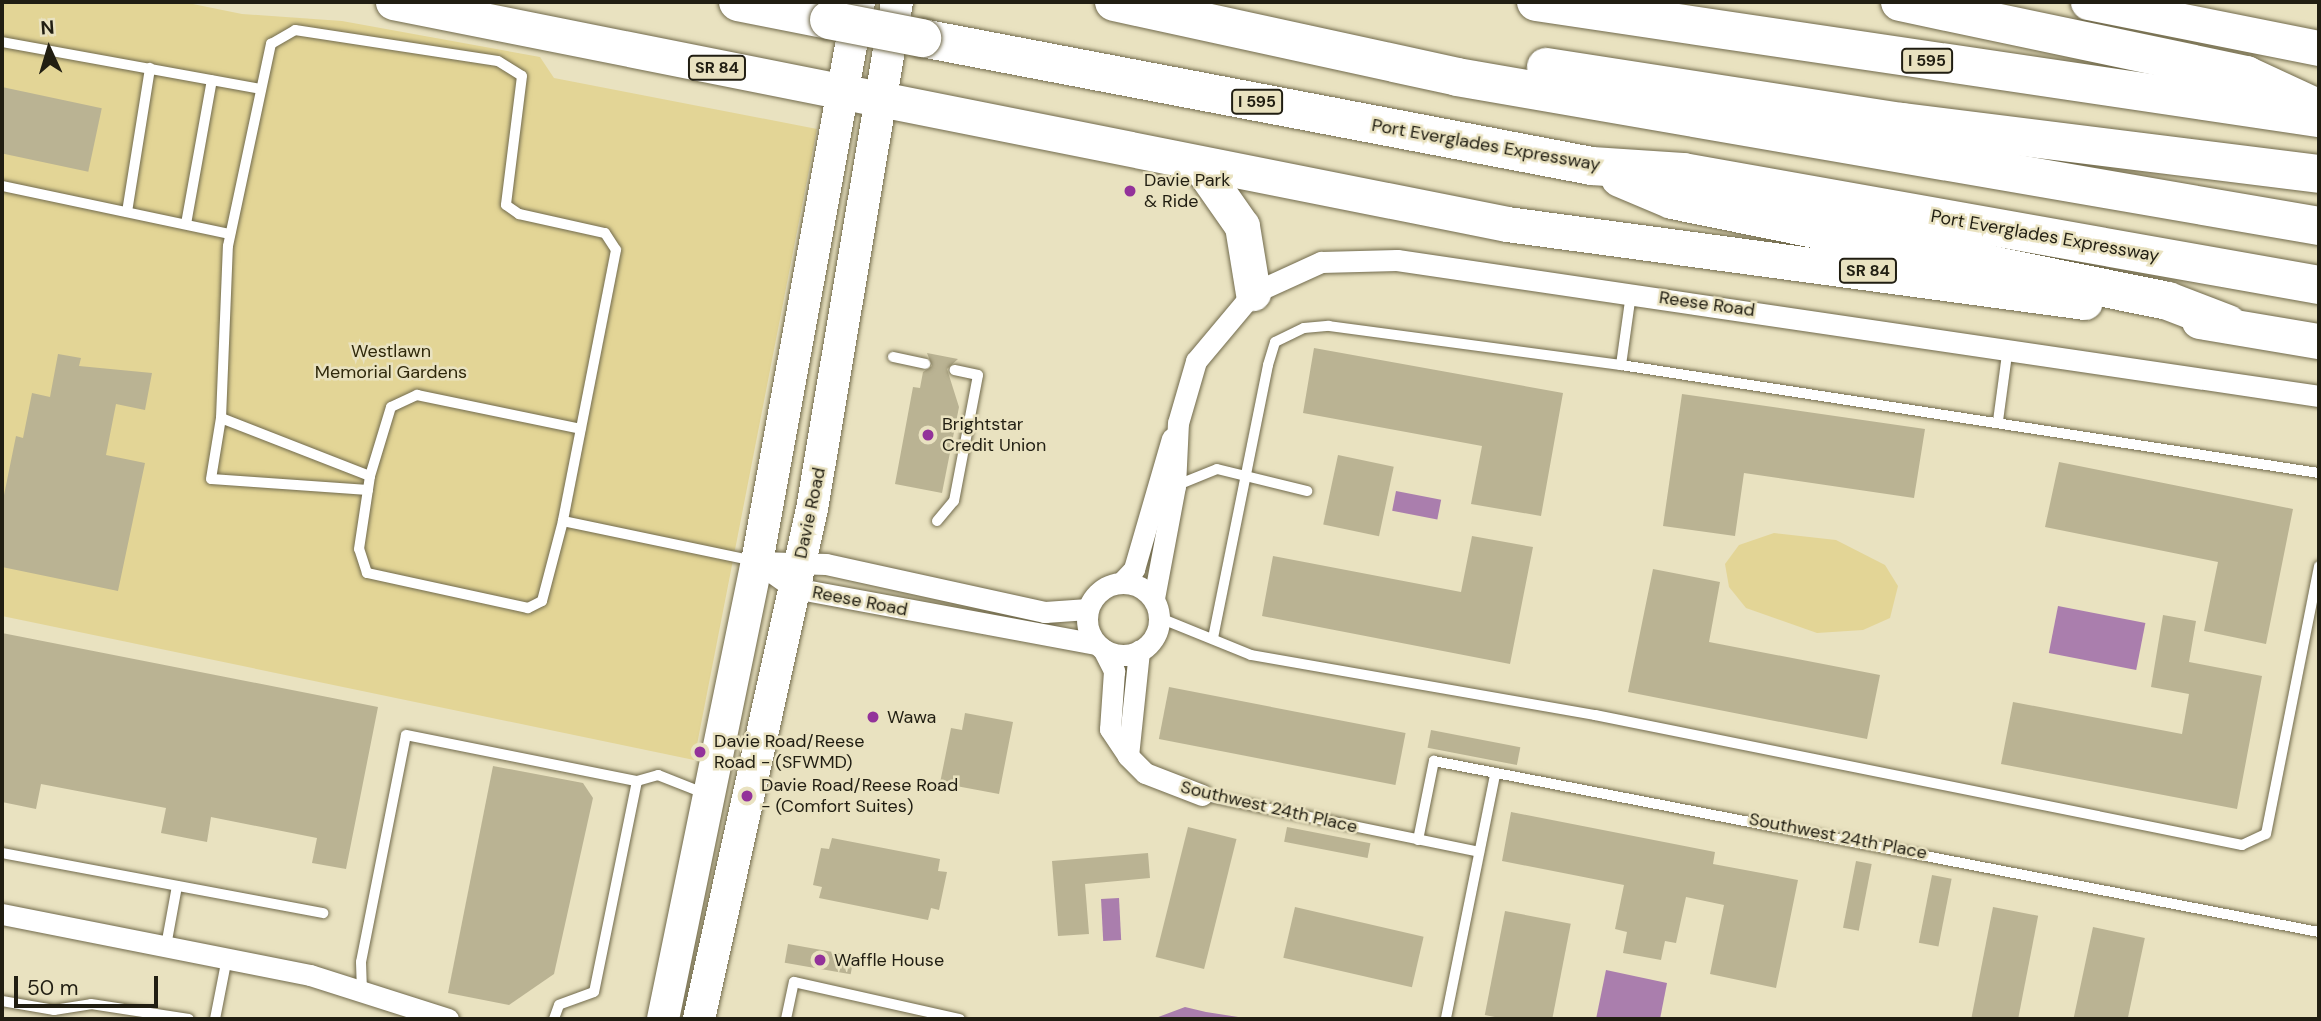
<!DOCTYPE html>
<html>
<head>
<meta charset="utf-8">
<style>
	body { margin:0 }
	#map { position:relative; width:2321px; height:1021px; overflow:hidden; background:#e9e2c0; font-family:"DM Sans",sans-serif }
	div>[style] { position:absolute }
	[style*='--x'] { left:calc(var(--x)*1px); top:calc(var(--y)*1px); width:calc(var(--w)*1px); rotate:calc(var(--a)*1deg) }
	.green>* { inset:0; background:#e3d596 }
	.water>* { inset:0; background:#aa7ead; transform-origin:0 0 }
	.building>* { inset:0; background:#bab393; transform-origin:0 0 }
	.roads { filter:drop-shadow(0 0 2px #716a4c) drop-shadow(0 0 2px #716a4c) }
	.service>* { height:10px; margin:-5px; padding:0 5px; transform-origin:5px; border-radius:5px; background:#fff }
	.minor>* { height:21px; margin:-10.5px; padding:0 10.5px; transform-origin:10.5px; border-radius:10.5px; background:#fff }
	.minor>.ring { margin:-10.5px; padding:0; box-sizing:content-box; background:none; border:21px solid #fff; border-radius:50% }
	.secondary>* { height:32px; margin:-16px; padding:0 16px; transform-origin:16px; border-radius:16px; background:#fff }
	.primary>* { height:35px; margin:-17.5px; padding:0 17.5px; transform-origin:17.5px; border-radius:17.5px; background:#fff }
	.motorway>* { height:38px; margin:-19px; padding:0 19px; transform-origin:19px; border-radius:19px; background:#fff }
	.bridges { filter:drop-shadow(0 0 2px #716a4c) drop-shadow(0 0 2px #716a4c) }
	.motorway-bridge>* { height:38px; margin:-19px; padding:0 19px; transform-origin:19px; border-radius:19px; background:#fff }
	.dots>* { width:19px; height:19px; translate:-50% -50%; box-sizing:border-box; border:4px solid #e9e2c0; border-radius:50% }
	span { translate:-50% -50%; white-space:nowrap; text-align:center; line-height:1.15; -webkit-text-stroke:5px #e9e2c0; paint-order:stroke }
	.shield-label span { padding:2px 5px; background:#e9e2c0; border:2px solid; border-radius:5px; -webkit-text-stroke-width:0 }
	.shield-label { font-size:16px; color:#211e12; font-weight:700 }
	.street-label { font-size:18px; color:#211e12 }
	.poi-label { font-size:18px; color:#211e12 }
	.left { translate:0 -50%; text-align:left }
	.park-label { font-size:18px; color:#30290b }
	.frame { position:absolute; inset:0; border:4px solid #211e12; pointer-events:none }
	.north { position:absolute; left:14px; top:14px; width:70px; height:70px; -webkit-text-stroke:5px #e9e2c0; paint-order:stroke; rotate:356deg; font-size:19px; font-weight:700; line-height:28px; text-align:center; color:#211e12 }
	.north::after { content:''; display:block; margin:auto; width:24px; height:32px; background:#211e12; clip-path:polygon(50% 0,100% 100%,50% 72%,0 100%) }
	.scale { position:absolute; left:14px; top:976px; width:144px; height:32px; box-sizing:border-box; border:4px solid #211e12; border-top:0; padding-left:9px; font-size:21px; line-height:24px; white-space:nowrap; color:#211e12; -webkit-text-stroke:5px #e9e2c0; paint-order:stroke }
</style>
</head>
<body>
<div id="map">
	<div class="green">
		<div style="clip-path:polygon(2px 2px,183px 2px,242px 14px,342px 21px,540px 57px,554px 78px,817px 129px,694px 760px,2px 616px)"></div>
		<div style="clip-path:polygon(1774px 533px,1836px 540px,1885px 565px,1898px 586px,1890px 618px,1863px 630px,1817px 633px,1746px 608px,1729px 587px,1725px 564px,1739px 545px)"></div>
	</div>
	<div class="water">
		<div style="left:1396px;top:491px;width:46px;height:20px;rotate:11deg"></div>
		<div style="left:2058px;top:606px;width:89px;height:48px;rotate:11deg"></div>
		<div style="left:1119px;top:898px;width:42px;height:18px;rotate:87deg"></div>
		<div style="clip-path:polygon(1606px 970px,1667px 983px,1660px 1019px,1596px 1019px)"></div>
		<div style="clip-path:polygon(1185px 1007px,1206px 1012px,1251px 1019px,1153px 1019px)"></div>
	</div>
	<div class="building">
		<div style="left:2px;top:87px;width:102px;height:65px;rotate:12deg"></div>
		<div style="clip-path:polygon(1314px 348px,1563px 393px,1541px 516px,1471px 504px,1482px 446px,1303px 413px)"></div>
		<div style="clip-path:polygon(927px 353px,958px 359px,947px 369px,959px 407px,942px 493px,895px 484px,913px 387px,920px 388px,923px 372px,932px 366px)"></div>
		<div style="clip-path:polygon(58px 354px,81px 358px,79px 366px,152px 373px,145px 410px,116px 404px,106px 455px,145px 463px,118px 591px,2px 567px,2px 505px,16px 436px,23px 438px,32px 393px,50px 397px)"></div>
		<div style="clip-path:polygon(1682px 394px,1925px 429px,1914px 498px,1744px 473px,1735px 536px,1663px 526px)"></div>
		<div style="left:1338px;top:455px;width:57px;height:71px;rotate:12deg"></div>
		<div style="clip-path:polygon(2059px 462px,2293px 509px,2266px 644px,2204px 631px,2218px 562px,2045px 527px)"></div>
		<div style="clip-path:polygon(1472px 536px,1533px 547px,1510px 664px,1262px 616px,1273px 556px,1461px 592px)"></div>
		<div style="clip-path:polygon(1653px 569px,1720px 582px,1709px 642px,1880px 675px,1867px 739px,1628px 692px)"></div>
		<div style="clip-path:polygon(2163px 615px,2196px 621px,2189px 662px,2262px 676px,2237px 809px,2001px 764px,2013px 702px,2182px 734px,2189px 694px,2151px 687px)"></div>
		<div style="clip-path:polygon(2px 633px,378px 707px,346px 869px,312px 863px,317px 838px,211px 817px,207px 842px,161px 833px,166px 808px,41px 784px,36px 809px,2px 802px)"></div>
		<div style="left:1169px;top:687px;width:241px;height:53px;rotate:11deg"></div>
		<div style="clip-path:polygon(965px 713px,1013px 722px,999px 794px,940px 783px,951px 728px,962px 730px)"></div>
		<div style="left:1431px;top:730px;width:91px;height:18px;rotate:11deg"></div>
		<div style="clip-path:polygon(493px 766px,583px 783px,593px 798px,554px 974px,509px 1005px,448px 993px)"></div>
		<div style="clip-path:polygon(1511px 812px,1715px 852px,1713px 864px,1798px 880px,1776px 988px,1710px 974px,1724px 905px,1686px 897px,1676px 943px,1665px 941px,1661px 960px,1623px 953px,1627px 932px,1615px 929px,1624px 885px,1502px 861px)"></div>
		<div style="left:1188px;top:827px;width:50px;height:134px;rotate:14deg"></div>
		<div style="left:1287px;top:827px;width:85px;height:15px;rotate:11deg"></div>
		<div style="clip-path:polygon(832px 838px,940px 859px,938px 871px,947px 872px,939px 910px,931px 908px,928px 920px,819px 898px,822px 887px,813px 885px,821px 848px,829px 849px)"></div>
		<div style="clip-path:polygon(1148px 853px,1150px 878px,1085px 884px,1089px 934px,1058px 936px,1052px 861px)"></div>
		<div style="left:1856px;top:861px;width:16px;height:68px;rotate:11deg"></div>
		<div style="left:1932px;top:875px;width:20px;height:69px;rotate:11deg"></div>
		<div style="left:1295px;top:907px;width:132px;height:52px;rotate:13deg"></div>
		<div style="left:1993px;top:907px;width:46px;height:114px;rotate:11deg"></div>
		<div style="left:1505px;top:911px;width:67px;height:106px;rotate:11deg"></div>
		<div style="left:2093px;top:927px;width:53px;height:94px;rotate:12deg"></div>
		<div style="left:788px;top:944px;width:67px;height:19px;rotate:10deg"></div>
	</div>
	<div class="roads">
		<div class="service">
			<div style="--x:2;--y:42;--w:263;--a:10.3"></div>
			<div style="--x:2;--y:186;--w:233;--a:11.9"></div>
			<div style="--x:127;--y:212;--w:146;--a:-80.9"></div>
			<div style="--x:186;--y:224;--w:146;--a:-79.8"></div>
			<div style="--x:893;--y:357;--w:33;--a:12"></div>
			<div style="--x:1621;--y:365;--w:72;--a:-82"></div>
			<div style="--x:221;--y:418;--w:160;--a:21.3"></div>
			<div style="--x:1998;--y:421;--w:75;--a:-82.3"></div>
			<div style="--x:1175;--y:486;--w:45;--a:-22"></div>
			<div style="--x:1217;--y:469;--w:93;--a:13.7"></div>
			<div style="--x:368;--y:490;--w:157;--a:-176"></div>
			<div style="--x:211;--y:479;--w:62;--a:-80.7"></div>
			<div style="--x:221;--y:418;--w:172;--a:-87.7"></div>
			<div style="--x:228;--y:246;--w:207;--a:-78"></div>
			<div style="--x:271;--y:44;--w:28;--a:-30"></div>
			<div style="--x:295;--y:30;--w:205;--a:8.7"></div>
			<div style="--x:498;--y:61;--w:28;--a:32"></div>
			<div style="--x:522;--y:76;--w:130;--a:97.1"></div>
			<div style="--x:506;--y:205;--w:16;--a:35"></div>
			<div style="--x:519;--y:214;--w:88;--a:12.5"></div>
			<div style="--x:605;--y:233;--w:20;--a:57"></div>
			<div style="--x:616;--y:250;--w:276;--a:101.1"></div>
			<div style="--x:563;--y:521;--w:195;--a:11.8"></div>
			<div style="--x:563;--y:521;--w:83;--a:104.7"></div>
			<div style="--x:542;--y:601;--w:16;--a:153"></div>
			<div style="--x:528;--y:608;--w:165;--a:-167.7"></div>
			<div style="--x:367;--y:573;--w:25;--a:-108"></div>
			<div style="--x:359;--y:549;--w:74;--a:-81.4"></div>
			<div style="--x:370;--y:476;--w:72;--a:-73.1"></div>
			<div style="--x:391;--y:407;--w:29;--a:-25"></div>
			<div style="--x:417;--y:395;--w:167;--a:11.7"></div>
			<div style="--x:937;--y:521;--w:26;--a:-50"></div>
			<div style="--x:954;--y:501;--w:128;--a:-79.2"></div>
			<div style="--x:978;--y:375;--w:24;--a:-168"></div>
			<div style="--x:1160;--y:618;--w:98;--a:22.1"></div>
			<div style="--x:1251;--y:655;--w:349;--a:9.9"></div>
			<div style="--x:1595;--y:715;--w:660;--a:11.36"></div>
			<div style="--x:2242;--y:845;--w:26;--a:-25"></div>
			<div style="--x:2266;--y:834;--w:273;--a:-78.8"></div>
			<div style="--x:1213;--y:638;--w:278;--a:-78.6"></div>
			<div style="--x:1268;--y:365;--w:24;--a:-73"></div>
			<div style="--x:1275;--y:342;--w:32;--a:-26"></div>
			<div style="--x:1304;--y:328;--w:25;--a:-5"></div>
			<div style="--x:1329;--y:326;--w:295;--a:7.6"></div>
			<div style="--x:1621;--y:365;--w:706;--a:8.8"></div>
			<div style="--x:637;--y:781;--w:22;--a:-16"></div>
			<div style="--x:658;--y:775;--w:52;--a:21.6"></div>
			<div style="--x:1202;--y:795;--w:283;--a:11.6"></div>
			<div style="--x:1418;--y:840;--w:81;--a:-78.6"></div>
			<div style="--x:1434;--y:761;--w:901;--a:10.94"></div>
			<div style="--x:2;--y:853;--w:327;--a:10.6"></div>
			<div style="--x:166;--y:946;--w:61;--a:-79.6"></div>
			<div style="--x:362;--y:991;--w:29;--a:-92"></div>
			<div style="--x:361;--y:962;--w:231;--a:-78.8"></div>
			<div style="--x:406;--y:735;--w:236;--a:11.3"></div>
			<div style="--x:637;--y:781;--w:215;--a:101.5"></div>
			<div style="--x:594;--y:992;--w:37;--a:160"></div>
			<div style="--x:559;--y:1005;--w:15;--a:110"></div>
			<div style="--x:2;--y:1001;--w:53;--a:9.8"></div>
			<div style="--x:54;--y:1010;--w:37;--a:-9"></div>
			<div style="--x:91;--y:1004;--w:99;--a:8.7"></div>
			<div style="--x:1446;--y:1018;--w:249;--a:-78.6"></div>
			<div style="--x:215;--y:1019;--w:62;--a:-78.9"></div>
			<div style="--x:786;--y:1019;--w:38;--a:-78"></div>
			<div style="--x:794;--y:982;--w:170;--a:12.6"></div>
		</div>
		<div class="minor">
			<div style="--x:757;--y:562;--w:45;--a:35.1"></div>
			<div style="--x:794;--y:588;--w:308;--a:10.5"></div>
			<div style="--x:757;--y:562;--w:69;--a:1.7"></div>
			<div style="--x:826;--y:564;--w:224;--a:12.4"></div>
			<div style="--x:1045;--y:612;--w:43;--a:-4"></div>
			<div style="--x:1122;--y:582;--w:18;--a:-47"></div>
			<div style="--x:1134;--y:569;--w:136;--a:-73.8"></div>
			<div class="ring" style="left:1087px;top:583px;width:51px;height:51px"></div>
			<div style="--x:1154;--y:598;--w:114;--a:-79.4"></div>
			<div style="--x:1175;--y:486;--w:63;--a:-87.3"></div>
			<div style="--x:1178;--y:423;--w:65;--a:-73.8"></div>
			<div style="--x:1196;--y:361;--w:89;--a:-50"></div>
			<div style="--x:1253;--y:293;--w:75;--a:-24.5"></div>
			<div style="--x:1321;--y:262;--w:76;--a:-1.5"></div>
			<div style="--x:1397;--y:260;--w:932;--a:8.39"></div>
			<div style="--x:1103;--y:649;--w:25;--a:63"></div>
			<div style="--x:1114;--y:671;--w:58;--a:93.9"></div>
			<div style="--x:1110;--y:729;--w:32;--a:56"></div>
			<div style="--x:1128;--y:756;--w:24;--a:45"></div>
			<div style="--x:1145;--y:773;--w:61;--a:21.1"></div>
			<div style="--x:1128;--y:756;--w:106;--a:-84"></div>
			<div style="--x:2;--y:914;--w:314;--a:11.2"></div>
			<div style="--x:310;--y:975;--w:145;--a:17.7"></div>
		</div>
		<div class="secondary">
			<div style="--x:663;--y:1019;--w:467;--a:-78.4"></div>
			<div style="--x:757;--y:562;--w:569;--a:-79.68"></div>
			<div style="--x:699;--y:1019;--w:522;--a:-77.51"></div>
			<div style="--x:812;--y:509;--w:514;--a:-80.48"></div>
		</div>
		<div class="primary">
			<div style="--x:393;--y:2;--w:1136;--a:11.27"></div>
			<div style="--x:1507;--y:224;--w:583;--a:7.69"></div>
			<div style="--x:2088;--y:2;--w:236;--a:11.3"></div>
			<div style="--x:1200;--y:166;--w:73;--a:55"></div>
			<div style="--x:1242;--y:226;--w:68;--a:80.7"></div>
			<div style="--x:2199;--y:321;--w:122;--a:9.5"></div>
		</div>
		<div class="motorway">
			<div style="--x:738;--y:2;--w:93;--a:11.2"></div>
			<div style="--x:1114;--y:2;--w:351;--a:12.3"></div>
			<div style="--x:1457;--y:77;--w:875;--a:9.81"></div>
			<div style="--x:1536;--y:2;--w:792;--a:8.43"></div>
			<div style="--x:1900;--y:2;--w:354;--a:11.9"></div>
			<div style="--x:2246;--y:75;--w:72;--a:24.8"></div>
			<div style="--x:922;--y:38;--w:682;--a:10.82"></div>
			<div style="--x:1592;--y:166;--w:91;--a:3.8"></div>
			<div style="--x:1683;--y:172;--w:646;--a:10.07"></div>
			<div style="--x:1546;--y:67;--w:360;--a:8.8"></div>
			<div style="--x:1902;--y:122;--w:420;--a:7.1"></div>
			<div style="--x:1620;--y:178;--w:56;--a:22.9"></div>
			<div style="--x:1672;--y:200;--w:506;--a:11.51"></div>
			<div style="--x:2168;--y:301;--w:64;--a:21"></div>
		</div>
	</div>
	<div class="bridges">
		<div class="motorway-bridge">
			<div style="--x:829;--y:20;--w:95;--a:11"></div>
		</div>
	</div>
	<div class="dots">
		<div style="left:1130px;top:191px;background:#93329a"></div>
		<div style="left:928px;top:435px;background:#93329a"></div>
		<div style="left:873px;top:717px;background:#93329a"></div>
		<div style="left:700px;top:752px;background:#93329a"></div>
		<div style="left:747px;top:796px;background:#93329a"></div>
		<div style="left:820px;top:960px;background:#93329a"></div>
	</div>
	<div class="shield-label">
		<span style="left:1927px;top:61px">I 595</span>
		<span style="left:717px;top:68px">SR 84</span>
		<span style="left:1257px;top:102px">I 595</span>
		<span style="left:1868px;top:271px">SR 84</span>
	</div>
	<div class="street-label">
		<span style="left:1486px;top:145px;rotate:10deg">Port Everglades Expressway</span>
		<span style="left:2045px;top:236px;rotate:10deg">Port Everglades Expressway</span>
		<span style="left:1707px;top:304px;rotate:8deg">Reese Road</span>
		<span style="left:810px;top:513px;rotate:-78deg">Davie Road</span>
		<span style="left:860px;top:601px;rotate:11deg">Reese Road</span>
		<span style="left:1269px;top:807px;rotate:13deg">Southwest 24th Place</span>
		<span style="left:1838px;top:836px;rotate:11deg">Southwest 24th Place</span>
	</div>
	<div class="poi-label">
		<span class="left" style="left:1144px;top:191px">Davie Park<br>&amp; Ride</span>
		<span class="left" style="left:942px;top:435px">Brightstar<br>Credit Union</span>
		<span class="left" style="left:887px;top:717px">Wawa</span>
		<span class="left" style="left:714px;top:752px">Davie Road/Reese<br>Road - (SFWMD)</span>
		<span class="left" style="left:761px;top:796px">Davie Road/Reese Road<br>- (Comfort Suites)</span>
		<span class="left" style="left:834px;top:960px">Waffle House</span>
	</div>
	<div class="park-label">
		<span style="left:391px;top:362px">Westlawn<br>Memorial Gardens</span>
	</div>
	<div class="frame"></div>
	<div class="north">N</div>
	<div class="scale">50 m</div>
</div>
</body>
</html>
